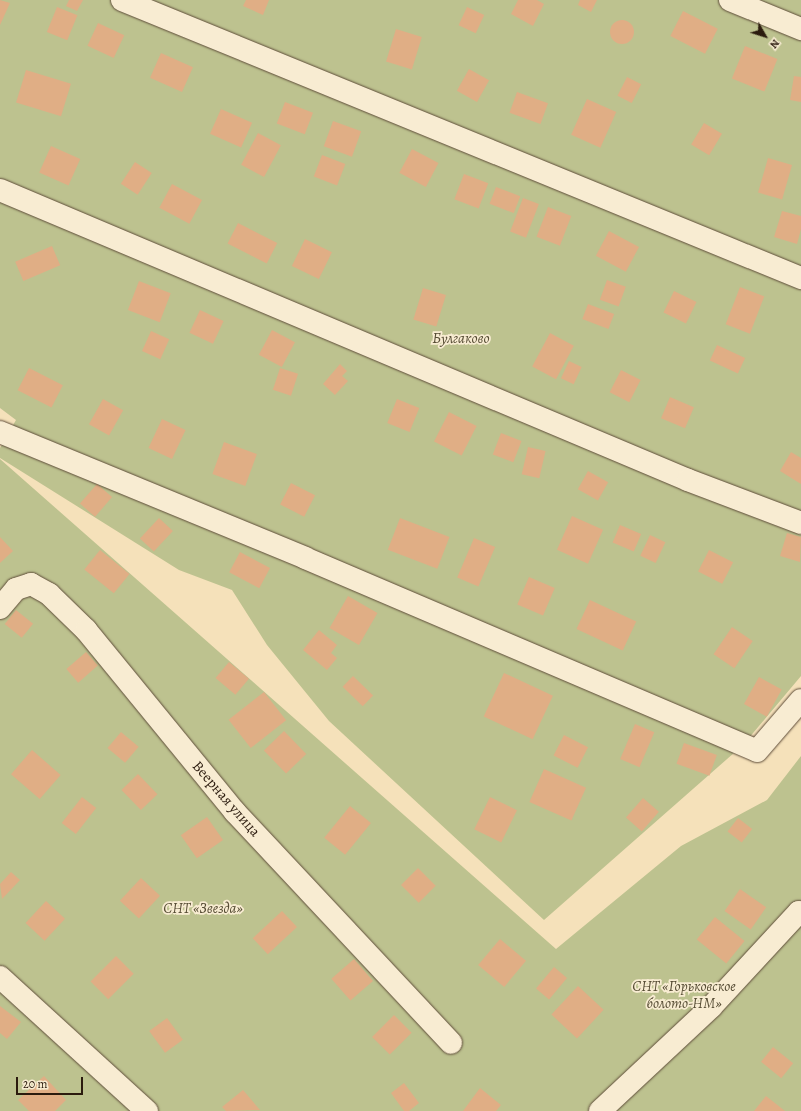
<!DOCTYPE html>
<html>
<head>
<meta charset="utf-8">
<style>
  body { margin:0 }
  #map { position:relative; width:801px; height:1111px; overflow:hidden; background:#f5e1ba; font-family:Alegreya,serif }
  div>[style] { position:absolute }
  .green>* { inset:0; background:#bdc28f }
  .building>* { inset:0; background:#e0ae85; transform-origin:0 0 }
  .round { border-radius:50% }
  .roads { filter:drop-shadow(0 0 1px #5e4c39) drop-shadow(0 0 1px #5e4c39) }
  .minor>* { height:22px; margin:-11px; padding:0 11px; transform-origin:11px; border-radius:11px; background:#f8ecd2 }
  span { translate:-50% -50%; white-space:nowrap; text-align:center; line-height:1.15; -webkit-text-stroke:3.5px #f8ecd2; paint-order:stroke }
  .park-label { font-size:15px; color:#574d35; font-style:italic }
  .street-label { font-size:15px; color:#2b1b0e }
  .north { position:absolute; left:745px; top:16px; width:40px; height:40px; -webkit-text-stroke:3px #f8ecd2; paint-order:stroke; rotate:129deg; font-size:11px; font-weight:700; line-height:16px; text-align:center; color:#2b1b0e }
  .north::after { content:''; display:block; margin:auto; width:14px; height:18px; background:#2b1b0e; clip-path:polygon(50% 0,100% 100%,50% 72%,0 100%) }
  .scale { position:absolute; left:16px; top:1077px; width:67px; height:18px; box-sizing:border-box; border:2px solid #2b1b0e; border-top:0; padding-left:5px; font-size:12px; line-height:14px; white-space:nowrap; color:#2b1b0e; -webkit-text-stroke:3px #f8ecd2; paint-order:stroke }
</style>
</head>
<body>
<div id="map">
  <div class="green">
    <div style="clip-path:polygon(0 0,801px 0,801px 676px,743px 745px,544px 920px,329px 721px,267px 645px,232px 590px,179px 570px,0 458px,0 448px,16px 420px,0 408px)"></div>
    <div style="clip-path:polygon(0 459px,556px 949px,681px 846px,767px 800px,801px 756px,801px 1111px,0 1111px)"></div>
  </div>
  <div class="building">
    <div style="clip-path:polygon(0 0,10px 3px,0 25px)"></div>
    <div style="clip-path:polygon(69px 0,83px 0,77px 11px,66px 6px)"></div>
    <div style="clip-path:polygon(246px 0,269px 0,263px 15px,243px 6px)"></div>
    <div style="clip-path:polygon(518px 0,537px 0,544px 4px,533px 26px,511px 14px)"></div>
    <div style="clip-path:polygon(580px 0,597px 0,591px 12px,578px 5px)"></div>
    <div style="left:57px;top:7px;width:22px;height:27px;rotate:22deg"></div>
    <div style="left:467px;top:7px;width:19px;height:20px;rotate:25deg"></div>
    <div style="left:683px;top:11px;width:39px;height:28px;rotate:27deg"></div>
    <div class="round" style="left:610px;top:20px;width:24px;height:24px"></div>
    <div style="left:98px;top:23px;width:29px;height:25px;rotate:25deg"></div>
    <div style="left:396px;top:29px;width:27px;height:34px;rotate:17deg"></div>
    <div style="left:745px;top:46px;width:35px;height:35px;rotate:22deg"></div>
    <div style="left:161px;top:53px;width:35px;height:27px;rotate:24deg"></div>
    <div style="left:469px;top:69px;width:23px;height:25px;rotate:29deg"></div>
    <div style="left:26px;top:70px;width:47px;height:34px;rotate:17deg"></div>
    <div style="clip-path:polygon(794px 76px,801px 77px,801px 102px,790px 100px)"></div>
    <div style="left:627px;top:77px;width:16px;height:21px;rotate:27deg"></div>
    <div style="left:517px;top:92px;width:33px;height:22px;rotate:20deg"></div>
    <div style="left:587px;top:99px;width:32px;height:39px;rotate:24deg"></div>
    <div style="left:285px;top:102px;width:30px;height:23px;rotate:21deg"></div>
    <div style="left:221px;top:109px;width:34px;height:27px;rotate:24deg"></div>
    <div style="left:333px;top:121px;width:30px;height:27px;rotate:20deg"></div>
    <div style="left:704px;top:123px;width:21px;height:25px;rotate:31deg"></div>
    <div style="left:258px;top:133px;width:26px;height:36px;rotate:28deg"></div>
    <div style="left:51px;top:146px;width:32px;height:29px;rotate:24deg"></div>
    <div style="left:412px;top:149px;width:30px;height:27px;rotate:28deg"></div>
    <div style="left:322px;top:155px;width:25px;height:23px;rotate:21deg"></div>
    <div style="left:768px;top:158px;width:25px;height:36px;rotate:16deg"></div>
    <div style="left:135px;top:162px;width:20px;height:26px;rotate:33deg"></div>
    <div style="left:464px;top:174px;width:26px;height:27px;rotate:21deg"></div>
    <div style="left:172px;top:184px;width:34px;height:27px;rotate:28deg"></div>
    <div style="left:496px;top:187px;width:26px;height:18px;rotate:21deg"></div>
    <div style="left:523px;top:198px;width:17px;height:36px;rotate:21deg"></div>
    <div style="left:548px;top:207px;width:25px;height:32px;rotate:21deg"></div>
    <div style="clip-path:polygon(782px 211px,801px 216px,801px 229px,797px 244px,774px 237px)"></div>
    <div style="left:238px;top:223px;width:44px;height:23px;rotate:27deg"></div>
    <div style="left:609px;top:231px;width:34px;height:28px;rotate:28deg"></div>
    <div style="left:305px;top:239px;width:30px;height:30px;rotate:26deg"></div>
    <div style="left:52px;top:246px;width:21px;height:40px;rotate:67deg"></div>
    <div style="left:607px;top:280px;width:20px;height:21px;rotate:20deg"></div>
    <div style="left:139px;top:281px;width:34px;height:31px;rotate:21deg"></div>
    <div style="left:740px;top:287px;width:26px;height:40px;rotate:21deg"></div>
    <div style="left:423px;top:288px;width:24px;height:33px;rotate:17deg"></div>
    <div style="left:674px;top:291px;width:25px;height:24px;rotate:26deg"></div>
    <div style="left:588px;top:304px;width:28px;height:16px;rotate:21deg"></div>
    <div style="left:200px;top:310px;width:26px;height:25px;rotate:25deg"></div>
    <div style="left:272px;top:330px;width:26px;height:28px;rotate:28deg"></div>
    <div style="left:151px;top:331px;width:20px;height:22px;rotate:24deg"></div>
    <div style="left:550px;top:333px;width:27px;height:38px;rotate:28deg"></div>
    <div style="left:717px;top:345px;width:31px;height:17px;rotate:25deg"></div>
    <div style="left:569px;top:361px;width:14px;height:19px;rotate:25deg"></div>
    <div style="clip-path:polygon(340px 364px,347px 371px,342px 376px,348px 381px,335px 395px,323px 384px)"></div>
    <div style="left:29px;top:368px;width:38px;height:25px;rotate:27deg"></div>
    <div style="left:280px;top:368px;width:19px;height:23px;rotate:18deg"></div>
    <div style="left:621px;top:370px;width:22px;height:25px;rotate:27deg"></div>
    <div style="left:670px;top:397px;width:26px;height:23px;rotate:23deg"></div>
    <div style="left:103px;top:399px;width:23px;height:29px;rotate:29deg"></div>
    <div style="left:397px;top:399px;width:24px;height:26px;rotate:22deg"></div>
    <div style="left:449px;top:412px;width:31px;height:33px;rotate:27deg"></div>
    <div style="left:162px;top:419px;width:26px;height:32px;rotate:25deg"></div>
    <div style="left:501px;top:433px;width:22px;height:23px;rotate:21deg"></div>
    <div style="left:224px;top:442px;width:35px;height:34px;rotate:20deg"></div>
    <div style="left:528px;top:447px;width:18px;height:28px;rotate:13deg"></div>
    <div style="clip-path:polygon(791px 452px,801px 458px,801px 484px,780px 471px)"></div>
    <div style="left:588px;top:471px;width:23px;height:21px;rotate:29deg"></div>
    <div style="left:291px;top:483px;width:27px;height:24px;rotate:27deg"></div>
    <div style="left:97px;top:484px;width:20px;height:26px;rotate:41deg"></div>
    <div style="left:572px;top:516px;width:34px;height:37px;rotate:24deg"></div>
    <div style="left:159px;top:518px;width:19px;height:28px;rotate:43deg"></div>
    <div style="left:400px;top:518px;width:53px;height:34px;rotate:21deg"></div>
    <div style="left:620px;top:525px;width:23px;height:19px;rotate:23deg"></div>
    <div style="clip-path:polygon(787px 533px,801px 537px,800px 562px,780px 556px)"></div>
    <div style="left:650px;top:535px;width:17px;height:23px;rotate:25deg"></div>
    <div style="clip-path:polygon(0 537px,13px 551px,0 563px)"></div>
    <div style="left:474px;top:538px;width:23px;height:43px;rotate:23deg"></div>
    <div style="left:100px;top:550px;width:38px;height:25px;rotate:39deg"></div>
    <div style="left:709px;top:550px;width:27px;height:24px;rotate:27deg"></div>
    <div style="left:240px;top:552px;width:34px;height:23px;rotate:28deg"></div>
    <div style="left:529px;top:577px;width:28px;height:30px;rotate:23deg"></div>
    <div style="left:348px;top:596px;width:34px;height:37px;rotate:30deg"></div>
    <div style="left:590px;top:600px;width:51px;height:32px;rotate:25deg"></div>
    <div style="left:16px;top:610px;width:22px;height:18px;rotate:39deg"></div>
    <div style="left:732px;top:627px;width:25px;height:33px;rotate:34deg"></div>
    <div style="clip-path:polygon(319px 630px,337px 645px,331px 653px,337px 658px,327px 670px,303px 650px)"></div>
    <div style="left:86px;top:652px;width:18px;height:26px;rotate:49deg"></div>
    <div style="left:229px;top:662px;width:26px;height:21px;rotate:40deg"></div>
    <div style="left:504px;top:673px;width:54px;height:48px;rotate:25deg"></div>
    <div style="left:353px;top:676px;width:28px;height:15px;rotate:44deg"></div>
    <div style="left:759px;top:677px;width:26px;height:31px;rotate:29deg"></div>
    <div style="left:264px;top:692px;width:36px;height:45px;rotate:52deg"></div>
    <div style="left:635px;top:724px;width:21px;height:38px;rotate:23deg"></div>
    <div style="left:284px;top:731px;width:32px;height:28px;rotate:46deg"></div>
    <div style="left:121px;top:732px;width:23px;height:21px;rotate:40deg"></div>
    <div style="left:564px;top:735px;width:27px;height:23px;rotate:27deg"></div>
    <div style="left:684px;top:743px;width:35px;height:22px;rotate:20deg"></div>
    <div style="left:32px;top:750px;width:38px;height:32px;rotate:41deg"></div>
    <div style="left:544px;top:769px;width:46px;height:36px;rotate:24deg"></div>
    <div style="left:138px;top:774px;width:28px;height:23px;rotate:46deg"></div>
    <div style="left:82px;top:797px;width:18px;height:33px;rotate:38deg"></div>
    <div style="left:490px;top:797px;width:30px;height:36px;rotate:26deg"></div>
    <div style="left:643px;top:798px;width:21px;height:26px;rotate:41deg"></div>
    <div style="left:350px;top:806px;width:27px;height:41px;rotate:39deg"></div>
    <div style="left:207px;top:817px;width:28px;height:32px;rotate:55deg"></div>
    <div style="left:738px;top:818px;width:18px;height:17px;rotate:38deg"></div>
    <div style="left:418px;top:868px;width:25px;height:24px;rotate:45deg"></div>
    <div style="clip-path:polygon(11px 872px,20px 880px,2px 899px,0 884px)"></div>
    <div style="left:141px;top:878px;width:26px;height:31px;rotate:43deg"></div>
    <div style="left:740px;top:889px;width:32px;height:27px;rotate:35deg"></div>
    <div style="left:46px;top:901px;width:26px;height:30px;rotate:43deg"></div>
    <div style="left:282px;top:911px;width:22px;height:40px;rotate:47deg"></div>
    <div style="left:715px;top:917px;width:38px;height:29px;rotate:39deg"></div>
    <div style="left:500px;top:939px;width:34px;height:34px;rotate:40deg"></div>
    <div style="left:116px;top:956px;width:25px;height:36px;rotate:45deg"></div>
    <div style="left:354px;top:959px;width:29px;height:30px;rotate:49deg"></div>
    <div style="left:554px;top:967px;width:17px;height:28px;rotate:40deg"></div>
    <div style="left:578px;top:986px;width:35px;height:39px;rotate:43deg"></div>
    <div style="clip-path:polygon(0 1006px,21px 1022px,7px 1039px,0 1033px)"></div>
    <div style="left:394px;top:1015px;width:25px;height:31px;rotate:45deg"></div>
    <div style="left:167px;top:1018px;width:27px;height:22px;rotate:54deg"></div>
    <div style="left:773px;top:1047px;width:26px;height:19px;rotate:39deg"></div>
    <div style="clip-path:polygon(44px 1076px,66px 1100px,55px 1111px,29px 1111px,18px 1100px)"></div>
    <div style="clip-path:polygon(404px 1083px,419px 1103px,409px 1111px,404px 1111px,391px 1093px)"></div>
    <div style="clip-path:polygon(480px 1088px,501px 1105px,496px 1111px,463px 1111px)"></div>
    <div style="clip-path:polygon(243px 1090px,260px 1110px,226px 1111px,222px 1107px)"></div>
    <div style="clip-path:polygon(766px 1096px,785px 1111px,754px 1111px)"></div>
  </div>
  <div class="roads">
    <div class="minor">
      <div style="left:122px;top:0;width:734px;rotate:22.27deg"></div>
      <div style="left:730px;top:0;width:77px;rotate:22.2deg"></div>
      <div style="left:0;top:190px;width:747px;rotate:22.86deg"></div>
      <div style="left:688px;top:480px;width:121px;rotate:20.8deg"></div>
      <div style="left:0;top:432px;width:330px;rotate:22.4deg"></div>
      <div style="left:305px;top:558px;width:491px;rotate:23.1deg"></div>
      <div style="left:757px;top:751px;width:67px;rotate:-49.2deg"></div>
      <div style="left:0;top:608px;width:25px;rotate:-50deg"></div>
      <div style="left:16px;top:589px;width:16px;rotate:-18deg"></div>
      <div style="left:31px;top:584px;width:21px;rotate:29deg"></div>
      <div style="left:49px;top:594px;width:52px;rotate:44.2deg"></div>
      <div style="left:86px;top:630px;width:235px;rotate:50.7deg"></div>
      <div style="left:235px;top:812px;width:316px;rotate:46.9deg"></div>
      <div style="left:0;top:977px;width:199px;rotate:42.4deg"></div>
      <div style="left:600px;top:1111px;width:152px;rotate:-43.1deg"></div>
      <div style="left:711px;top:1007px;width:129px;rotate:-47.2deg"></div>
      <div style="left:799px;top:912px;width:2px;rotate:27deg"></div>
    </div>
  </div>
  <div class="park-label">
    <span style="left:461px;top:339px">Булгаково</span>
    <span style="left:203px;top:909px">СНТ «Звезда»</span>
    <span style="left:684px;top:995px">СНТ «Горьковское<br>болото-НМ»</span>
  </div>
  <div class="street-label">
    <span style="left:226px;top:799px;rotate:49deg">Веерная улица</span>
  </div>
  <div class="north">N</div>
  <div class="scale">20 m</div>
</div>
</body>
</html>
